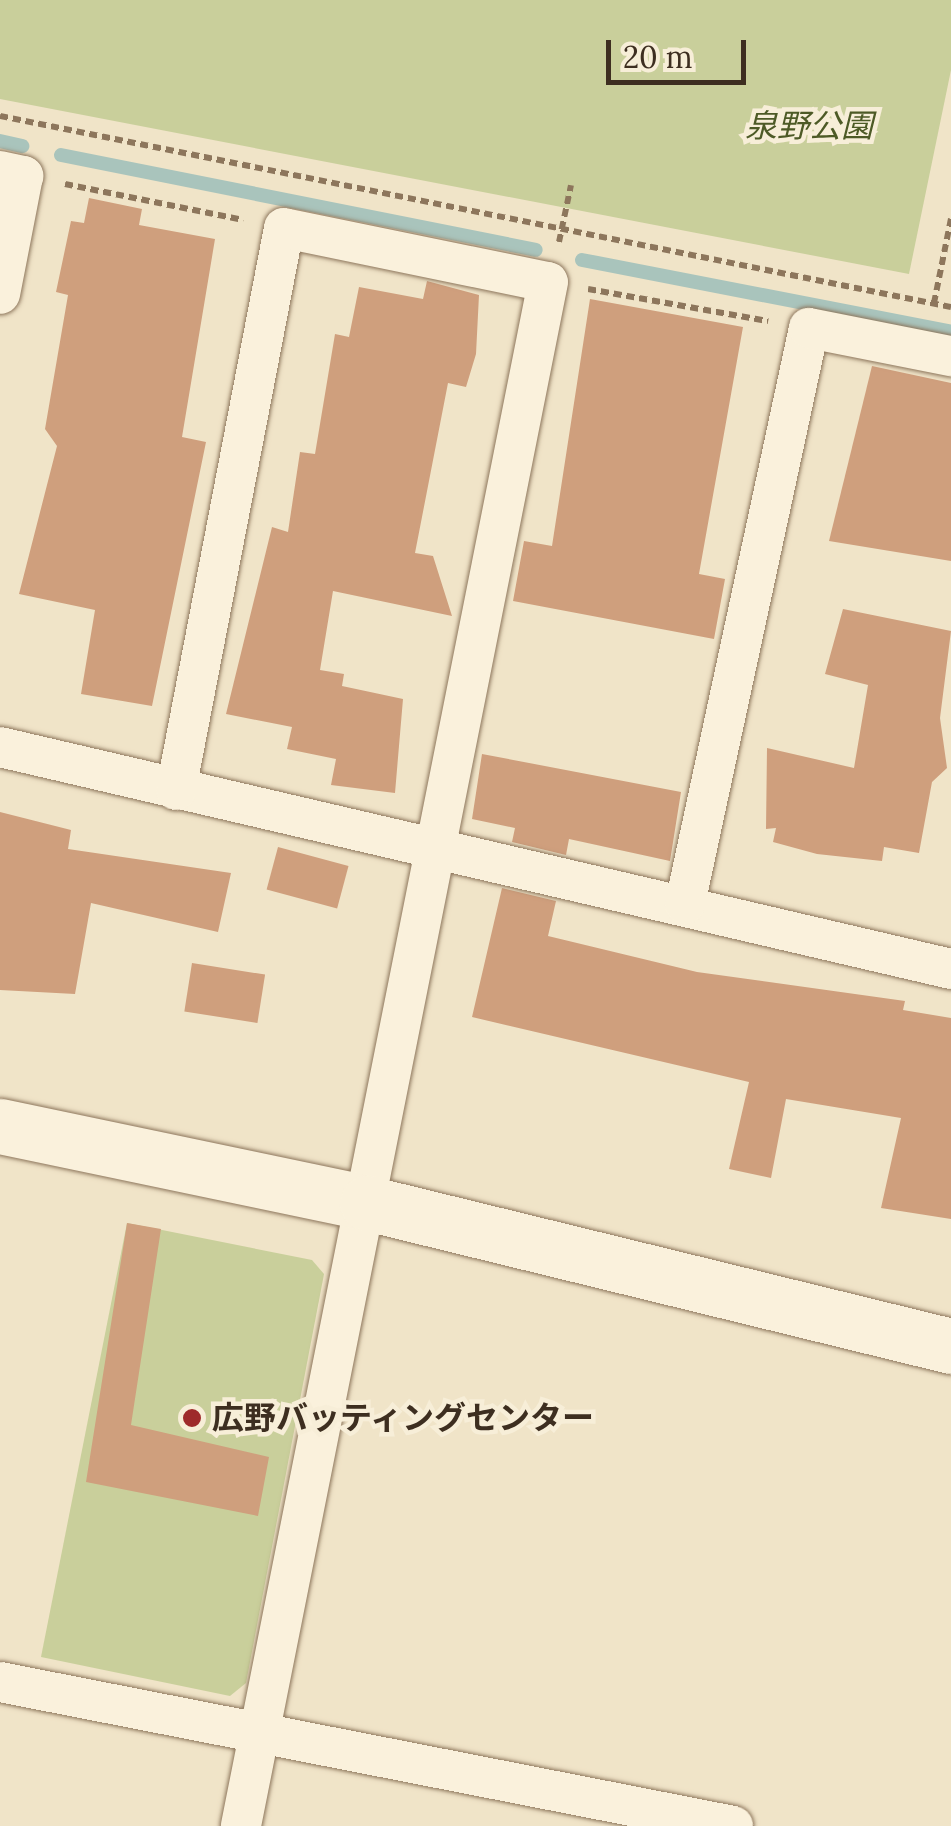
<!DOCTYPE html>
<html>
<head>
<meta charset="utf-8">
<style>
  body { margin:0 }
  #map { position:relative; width:951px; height:1826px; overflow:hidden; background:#f0e4c8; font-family:Lora,"Noto Sans JP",serif }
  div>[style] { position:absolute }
  .green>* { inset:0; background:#c9cf9b }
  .stream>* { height:14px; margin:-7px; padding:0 7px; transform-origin:7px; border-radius:7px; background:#a9c4bc }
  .building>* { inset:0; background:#cf9f7d; transform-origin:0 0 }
  .path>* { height:6px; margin-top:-3px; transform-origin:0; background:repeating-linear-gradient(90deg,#8d765c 0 8px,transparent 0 13px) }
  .roads { filter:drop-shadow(0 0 2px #8d765c) drop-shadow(0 0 2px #8d765c) }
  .street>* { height:40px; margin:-20px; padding:0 20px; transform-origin:20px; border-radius:20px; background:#faf1dc }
  .secondary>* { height:55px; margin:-27.5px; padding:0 27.5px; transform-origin:27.5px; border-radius:27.5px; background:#faf1dc }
  .dots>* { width:28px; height:28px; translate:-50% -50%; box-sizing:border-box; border:5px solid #f7eed8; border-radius:50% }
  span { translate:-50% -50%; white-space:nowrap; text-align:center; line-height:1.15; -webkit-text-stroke:9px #f7eed8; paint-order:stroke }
  .park-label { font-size:32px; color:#4d5a26; font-style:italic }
  .poi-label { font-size:32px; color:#3d2e20; font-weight:700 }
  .left { translate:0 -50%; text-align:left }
  .scale { position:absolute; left:606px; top:40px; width:140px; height:45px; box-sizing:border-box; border:5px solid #3d2e20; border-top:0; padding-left:12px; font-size:30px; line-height:35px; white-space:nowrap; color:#3d2e20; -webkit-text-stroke:8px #f7eed8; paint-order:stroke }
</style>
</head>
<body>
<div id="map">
  <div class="green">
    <div style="clip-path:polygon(0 0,951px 0,951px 70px,909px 274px,0 99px)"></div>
    <div style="clip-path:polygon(127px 1223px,312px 1260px,324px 1274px,246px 1683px,230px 1696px,41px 1657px)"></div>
  </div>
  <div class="stream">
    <div style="left:0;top:141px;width:23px;rotate:13deg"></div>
    <div style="left:61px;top:155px;width:484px;rotate:11.3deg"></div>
    <div style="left:582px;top:260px;width:376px;rotate:11deg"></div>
  </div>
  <div class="building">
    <div style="clip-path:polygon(89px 198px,142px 209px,139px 225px,215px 239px,182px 437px,206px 442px,152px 706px,81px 694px,95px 610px,19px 594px,57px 446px,45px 429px,68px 295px,56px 292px,71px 221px,84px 223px)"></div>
    <div style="clip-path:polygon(427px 281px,479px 295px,476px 354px,466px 387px,448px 383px,415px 553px,433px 556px,452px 616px,333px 591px,320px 670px,344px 674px,342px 686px,403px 699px,395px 793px,331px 785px,336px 759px,287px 749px,292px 727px,226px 714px,272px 527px,288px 532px,300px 452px,315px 454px,335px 334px,349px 337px,359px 287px,423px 299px)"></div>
    <div style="clip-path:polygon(590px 299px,743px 327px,699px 574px,725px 579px,714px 639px,513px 601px,524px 541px,552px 546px)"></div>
    <div style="clip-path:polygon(872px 366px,951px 383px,951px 561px,829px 541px)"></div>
    <div style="clip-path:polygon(843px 609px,951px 631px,940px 718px,947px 768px,932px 782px,919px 853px,884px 847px,882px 861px,817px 854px,773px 842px,776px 828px,766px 829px,767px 748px,854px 768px,868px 685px,825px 674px)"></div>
    <div style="clip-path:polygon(482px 754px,681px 792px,670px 861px,569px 839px,566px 855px,512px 842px,515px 828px,472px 819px)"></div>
    <div style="clip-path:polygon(0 812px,71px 830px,68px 849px,231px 873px,218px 932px,91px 903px,75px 994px,0 990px)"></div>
    <div style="left:278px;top:847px;width:73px;height:44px;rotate:15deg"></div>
    <div style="clip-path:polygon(502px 888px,556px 901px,548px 936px,697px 972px,905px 1001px,903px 1010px,951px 1018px,951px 1219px,881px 1208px,901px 1118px,786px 1099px,771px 1178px,729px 1169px,749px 1082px,472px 1017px)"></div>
    <div style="left:192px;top:963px;width:74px;height:49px;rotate:9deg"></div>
    <div style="clip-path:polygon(127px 1223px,161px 1229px,131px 1425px,269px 1457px,258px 1516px,86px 1482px)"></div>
  </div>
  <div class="path">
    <div style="left:0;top:116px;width:970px;rotate:11.36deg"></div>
    <div style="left:65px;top:184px;width:182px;rotate:11.4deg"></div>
    <div style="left:559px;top:242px;width:58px;rotate:-78.1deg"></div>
    <div style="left:588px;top:289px;width:183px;rotate:10.1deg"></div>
    <div style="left:934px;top:303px;width:86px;rotate:-78.6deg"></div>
  </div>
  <div class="roads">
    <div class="street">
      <div style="left:0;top:171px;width:24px;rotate:12deg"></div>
      <div style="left:23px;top:176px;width:120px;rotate:101deg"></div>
      <div style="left:0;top:747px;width:977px;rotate:13.14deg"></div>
      <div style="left:176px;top:790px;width:572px;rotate:-79.12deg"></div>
      <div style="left:284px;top:228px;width:269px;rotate:11.6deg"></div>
      <div style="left:548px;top:282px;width:1574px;rotate:101.25deg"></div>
      <div style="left:685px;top:904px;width:589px;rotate:-77.85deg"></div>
      <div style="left:809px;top:328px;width:145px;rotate:11.2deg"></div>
      <div style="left:0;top:1682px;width:747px;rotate:11.11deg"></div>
    </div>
    <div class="secondary">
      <div style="left:0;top:1126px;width:375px;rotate:11.8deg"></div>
      <div style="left:367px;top:1203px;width:601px;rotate:13.76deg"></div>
    </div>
  </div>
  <div class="dots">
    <div style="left:192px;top:1418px;background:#9e2a2b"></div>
  </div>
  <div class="park-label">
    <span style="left:809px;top:126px">泉野公園</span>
  </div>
  <div class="poi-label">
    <span class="left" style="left:212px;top:1418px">広野バッティングセンター</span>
  </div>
  <div class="scale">20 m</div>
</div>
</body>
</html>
